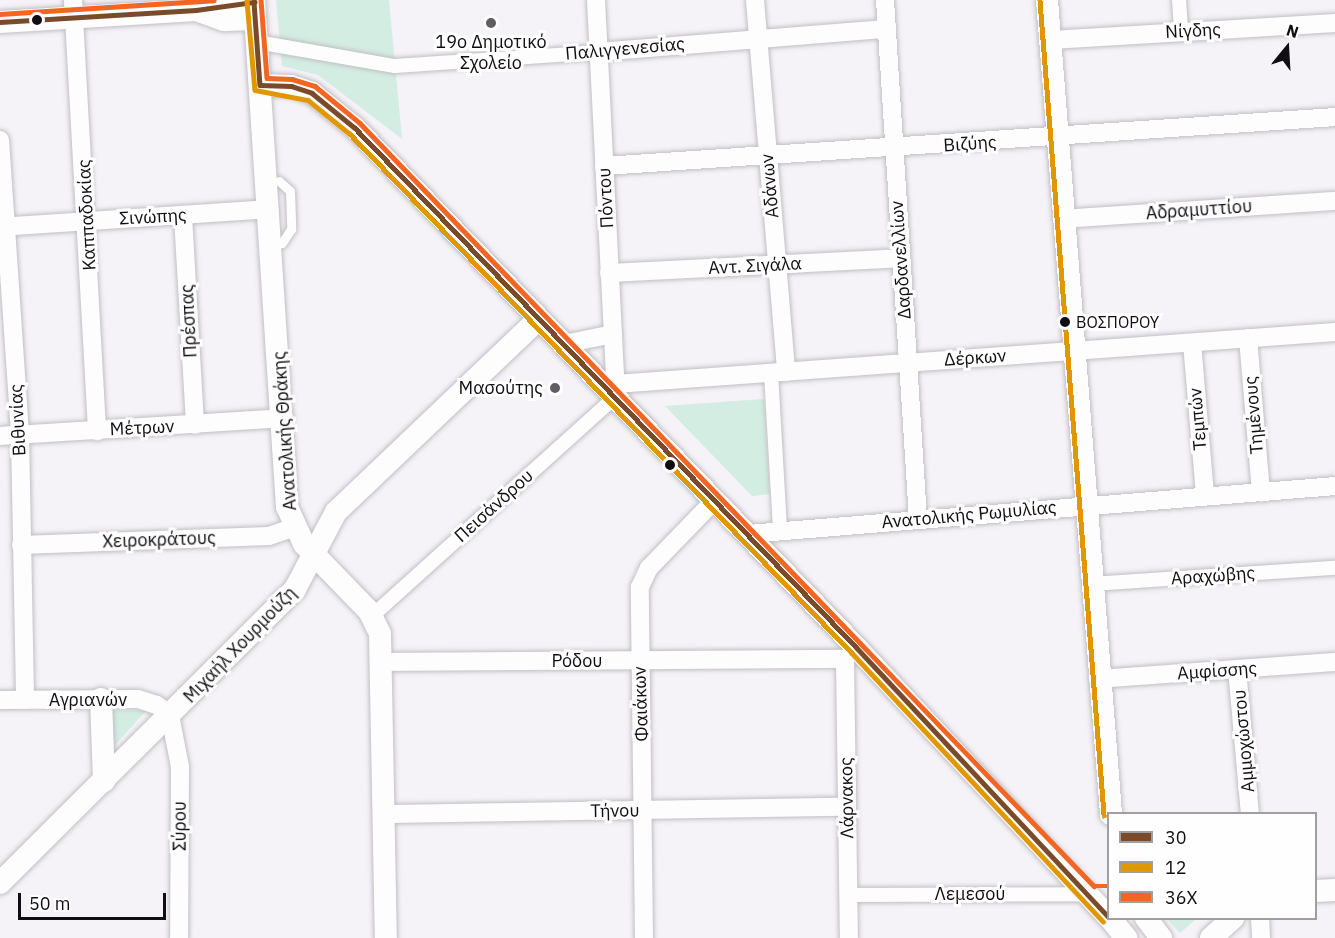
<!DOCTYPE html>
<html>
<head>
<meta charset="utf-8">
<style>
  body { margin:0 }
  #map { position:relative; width:1335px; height:938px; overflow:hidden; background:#f5f2f8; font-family:"IBM Plex Sans",sans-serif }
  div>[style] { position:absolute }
  .green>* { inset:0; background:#d3ede2 }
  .roads { filter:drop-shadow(0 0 2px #c1bfc4) drop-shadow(0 0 2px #c1bfc4) }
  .service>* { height:9px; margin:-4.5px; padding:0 4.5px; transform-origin:4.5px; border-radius:4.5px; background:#fefdfe }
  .pedestrian>* { height:14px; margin:-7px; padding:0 7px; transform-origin:7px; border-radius:7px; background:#fefdfe }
  .minor>* { height:18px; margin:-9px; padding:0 9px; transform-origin:9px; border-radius:9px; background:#fefdfe }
  .tertiary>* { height:22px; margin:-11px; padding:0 11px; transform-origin:11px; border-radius:11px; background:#fefdfe }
  .bus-1>* { height:4.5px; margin:-2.25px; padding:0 2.25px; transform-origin:2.25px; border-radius:2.25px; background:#7a4b2a }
  .bus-2>* { height:4.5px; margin:-2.25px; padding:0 2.25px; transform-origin:2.25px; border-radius:2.25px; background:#e09702 }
  .bus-3>* { height:4.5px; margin:-2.25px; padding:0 2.25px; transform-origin:2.25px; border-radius:2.25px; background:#f26522 }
  .dots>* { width:16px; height:16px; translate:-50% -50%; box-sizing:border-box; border:3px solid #fefefe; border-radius:50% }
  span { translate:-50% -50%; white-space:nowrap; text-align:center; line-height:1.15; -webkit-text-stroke:6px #fefefe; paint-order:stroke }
  .bus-label { font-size:16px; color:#100e12 }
  .left { translate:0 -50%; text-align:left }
  .street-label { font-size:18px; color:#100e12 }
  .poi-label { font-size:18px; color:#100e12 }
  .right { translate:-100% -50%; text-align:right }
  .legend { position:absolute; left:1107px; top:812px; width:210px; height:108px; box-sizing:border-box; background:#fefefe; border:2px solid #9f9ea0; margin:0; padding:8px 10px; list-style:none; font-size:18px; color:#100e12 }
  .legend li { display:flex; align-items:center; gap:12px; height:30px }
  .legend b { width:30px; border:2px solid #9f9ea0 }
  .north { position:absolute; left:1257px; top:18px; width:60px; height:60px; -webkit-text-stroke:4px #fefefe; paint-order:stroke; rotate:18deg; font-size:16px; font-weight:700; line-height:24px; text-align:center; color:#100e12 }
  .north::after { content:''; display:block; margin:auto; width:21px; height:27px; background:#100e12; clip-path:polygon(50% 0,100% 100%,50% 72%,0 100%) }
  .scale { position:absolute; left:18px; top:893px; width:148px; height:27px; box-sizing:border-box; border:3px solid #100e12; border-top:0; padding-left:8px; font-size:18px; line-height:21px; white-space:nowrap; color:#100e12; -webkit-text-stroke:4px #fefefe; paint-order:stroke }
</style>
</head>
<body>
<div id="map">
  <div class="green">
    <div style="clip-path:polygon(276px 0,389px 0,402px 139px,318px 75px,282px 66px)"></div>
    <div style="clip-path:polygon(764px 399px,770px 494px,752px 496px,665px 406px)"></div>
    <div style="clip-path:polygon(107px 711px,144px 710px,146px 711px,115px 745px,111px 744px)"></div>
    <div style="clip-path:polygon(1167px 919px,1196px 919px,1180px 933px)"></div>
  </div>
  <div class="roads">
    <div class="service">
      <div style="left:279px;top:181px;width:15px;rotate:42deg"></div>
      <div style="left:290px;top:191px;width:38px;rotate:88deg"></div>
      <div style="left:291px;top:229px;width:17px;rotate:123deg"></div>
    </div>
    <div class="pedestrian">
      <div style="left:1179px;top:0;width:32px;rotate:86deg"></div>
      <div style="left:257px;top:42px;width:140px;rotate:9.9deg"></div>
      <div style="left:395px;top:66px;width:203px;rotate:-3.9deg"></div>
      <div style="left:771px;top:373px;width:157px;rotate:86.7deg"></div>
      <div style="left:1091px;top:584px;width:245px;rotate:-3.8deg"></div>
      <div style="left:372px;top:616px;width:329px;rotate:-42deg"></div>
      <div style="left:848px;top:895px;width:241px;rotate:-0.2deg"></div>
    </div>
    <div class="minor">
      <div style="left:73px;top:0;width:432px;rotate:86.8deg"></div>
      <div style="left:596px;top:0;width:397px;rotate:87.1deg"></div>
      <div style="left:755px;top:0;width:373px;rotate:85.2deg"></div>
      <div style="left:885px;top:0;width:520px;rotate:86.36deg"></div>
      <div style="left:1051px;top:40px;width:285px;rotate:-3.4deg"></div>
      <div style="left:598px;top:52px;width:289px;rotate:-4.6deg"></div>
      <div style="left:0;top:140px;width:296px;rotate:86.1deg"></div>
      <div style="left:20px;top:435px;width:265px;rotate:88.9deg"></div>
      <div style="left:604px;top:166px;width:733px;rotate:-3.83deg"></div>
      <div style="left:183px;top:216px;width:209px;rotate:86.7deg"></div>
      <div style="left:1062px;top:219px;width:274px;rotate:-3.8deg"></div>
      <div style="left:0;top:227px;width:270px;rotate:-3.8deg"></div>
      <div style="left:609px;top:273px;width:292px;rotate:-2.9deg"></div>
      <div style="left:1248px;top:338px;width:155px;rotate:85.2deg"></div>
      <div style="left:1192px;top:343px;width:154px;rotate:85.1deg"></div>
      <div style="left:564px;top:344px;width:50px;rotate:-11.5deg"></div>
      <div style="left:615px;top:384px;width:722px;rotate:-4.13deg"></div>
      <div style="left:0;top:436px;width:285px;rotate:-3.6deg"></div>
      <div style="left:748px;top:534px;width:589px;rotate:-4.67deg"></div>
      <div style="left:21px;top:545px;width:248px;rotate:-2.1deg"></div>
      <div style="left:269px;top:536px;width:28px;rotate:-19deg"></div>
      <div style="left:845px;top:659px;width:279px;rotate:89.2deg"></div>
      <div style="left:381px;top:662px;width:464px;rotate:-0.4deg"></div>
      <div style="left:1237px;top:669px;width:146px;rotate:84.9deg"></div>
      <div style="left:1098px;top:679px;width:238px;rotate:-4.1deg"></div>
      <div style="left:0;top:700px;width:138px;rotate:-0.4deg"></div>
      <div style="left:138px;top:699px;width:20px;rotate:18deg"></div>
      <div style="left:157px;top:705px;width:16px;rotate:38deg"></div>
      <div style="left:170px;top:715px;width:53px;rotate:79.1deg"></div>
      <div style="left:180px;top:767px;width:171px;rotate:90.3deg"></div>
      <div style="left:383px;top:814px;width:464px;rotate:-0.9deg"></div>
      <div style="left:1260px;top:918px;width:20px;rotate:87deg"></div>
      <div style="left:644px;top:938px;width:351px;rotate:-90.7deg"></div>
      <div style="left:640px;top:587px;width:21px;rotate:-65deg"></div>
      <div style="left:649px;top:568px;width:95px;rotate:-45.9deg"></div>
    </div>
    <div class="tertiary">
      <div style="left:254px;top:0;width:508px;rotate:86.28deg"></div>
      <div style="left:287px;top:507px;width:41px;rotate:65.3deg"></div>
      <div style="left:304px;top:544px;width:93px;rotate:45.9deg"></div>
      <div style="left:369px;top:611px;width:25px;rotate:64deg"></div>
      <div style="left:380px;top:634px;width:304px;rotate:88.9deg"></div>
      <div style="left:1047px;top:0;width:817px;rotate:85.5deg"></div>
      <div style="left:196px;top:10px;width:30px;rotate:20deg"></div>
      <div style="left:224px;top:20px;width:31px;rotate:-2deg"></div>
      <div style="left:0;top:22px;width:196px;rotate:-3.5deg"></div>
      <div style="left:196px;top:10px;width:59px;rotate:-7.9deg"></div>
      <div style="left:260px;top:85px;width:31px;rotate:2deg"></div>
      <div style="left:291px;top:86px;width:22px;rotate:18deg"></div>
      <div style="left:312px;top:93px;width:55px;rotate:39.1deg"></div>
      <div style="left:355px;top:128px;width:721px;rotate:46.01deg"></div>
      <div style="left:856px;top:647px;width:369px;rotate:46.9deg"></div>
      <div style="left:101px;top:699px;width:82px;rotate:87.9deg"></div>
      <div style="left:0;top:883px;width:416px;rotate:-44.9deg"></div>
      <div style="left:295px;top:589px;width:87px;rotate:-62deg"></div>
      <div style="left:336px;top:512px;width:280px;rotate:-43.6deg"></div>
      <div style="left:1316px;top:891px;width:19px;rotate:-3deg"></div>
      <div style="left:1110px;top:918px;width:26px;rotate:51deg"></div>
      <div style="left:1146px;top:918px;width:25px;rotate:53deg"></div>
      <div style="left:1211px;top:938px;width:30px;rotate:-42deg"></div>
    </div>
  </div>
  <div class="bus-1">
    <div style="left:0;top:22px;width:196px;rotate:-3.5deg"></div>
    <div style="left:196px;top:10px;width:59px;rotate:-7.9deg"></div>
    <div style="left:254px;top:2px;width:83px;rotate:85.9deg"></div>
    <div style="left:260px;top:85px;width:31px;rotate:2deg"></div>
    <div style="left:291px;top:86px;width:22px;rotate:18deg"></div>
    <div style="left:312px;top:93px;width:55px;rotate:39.1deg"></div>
    <div style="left:355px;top:128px;width:721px;rotate:46.01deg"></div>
    <div style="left:856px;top:647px;width:369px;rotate:46.9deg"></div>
  </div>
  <div class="bus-2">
    <div style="left:247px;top:1px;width:89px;rotate:84.9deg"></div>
    <div style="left:255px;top:90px;width:54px;rotate:10.7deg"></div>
    <div style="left:308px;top:100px;width:54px;rotate:39deg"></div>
    <div style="left:350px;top:134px;width:721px;rotate:45.96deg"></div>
    <div style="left:851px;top:652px;width:369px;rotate:46.9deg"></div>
    <div style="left:1040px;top:1px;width:817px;rotate:85.5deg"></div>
  </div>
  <div class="bus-3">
    <div style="left:261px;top:0;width:78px;rotate:85.6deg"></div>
    <div style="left:267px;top:78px;width:25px;rotate:2deg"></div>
    <div style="left:292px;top:79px;width:24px;rotate:17deg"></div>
    <div style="left:315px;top:86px;width:58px;rotate:39.4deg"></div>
    <div style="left:360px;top:123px;width:1059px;rotate:46.11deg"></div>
    <div style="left:1094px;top:886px;width:14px"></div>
    <div style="left:0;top:14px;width:214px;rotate:-3.7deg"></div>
  </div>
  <div class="dots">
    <div style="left:37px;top:20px;background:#100e12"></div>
    <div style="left:491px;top:23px;background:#605e62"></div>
    <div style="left:1065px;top:322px;background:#100e12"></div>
    <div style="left:555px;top:388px;background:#605e62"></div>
    <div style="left:670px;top:465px;background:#100e12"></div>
  </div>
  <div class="bus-label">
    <span class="left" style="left:1076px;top:322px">ΒΟΣΠΟΡΟΥ</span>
  </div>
  <div class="street-label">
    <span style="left:1193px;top:31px;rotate:-3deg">Νίγδης</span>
    <span style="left:625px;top:49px;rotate:-5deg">Παλιγγενεσίας</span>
    <span style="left:970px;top:144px;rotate:-4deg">Βιζύης</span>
    <span style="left:770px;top:186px;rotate:-95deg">Αδάνων</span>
    <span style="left:606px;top:198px;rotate:-93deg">Πόντου</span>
    <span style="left:1199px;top:210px;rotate:-4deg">Αδραμυττίου</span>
    <span style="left:87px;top:215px;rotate:-93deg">Καππαδοκίας</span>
    <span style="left:153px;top:217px;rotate:-3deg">Σινώπης</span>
    <span style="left:901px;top:260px;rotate:-94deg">Δαρδανελλίων</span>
    <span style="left:755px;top:266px;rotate:-3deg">Αντ. Σιγάλα</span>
    <span style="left:189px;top:321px;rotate:-93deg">Πρέσπας</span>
    <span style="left:975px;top:358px;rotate:-4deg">Δέρκων</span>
    <span style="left:1254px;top:415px;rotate:-95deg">Τημένους</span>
    <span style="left:1198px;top:419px;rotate:-95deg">Τεμπών</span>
    <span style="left:18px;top:420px;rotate:-93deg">Βιθυνίας</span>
    <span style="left:142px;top:428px;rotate:-3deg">Μέτρων</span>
    <span style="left:285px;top:431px;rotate:-94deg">Ανατολικής Θράκης</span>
    <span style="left:494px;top:506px;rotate:-42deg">Πεισάνδρου</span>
    <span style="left:969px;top:515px;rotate:-5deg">Ανατολικής Ρωμυλίας</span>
    <span style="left:159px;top:540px;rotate:-2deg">Χειροκράτους</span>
    <span style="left:1213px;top:576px;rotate:-4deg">Αραχώβης</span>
    <span style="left:240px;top:645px;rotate:-46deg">Μιχαήλ Χουρμούζη</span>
    <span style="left:577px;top:661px">Ρόδου</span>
    <span style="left:1217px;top:671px;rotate:-4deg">Αμφίσσης</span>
    <span style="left:88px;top:700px">Αγριανών</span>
    <span style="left:641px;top:704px;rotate:-92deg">Φαιάκων</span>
    <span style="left:1244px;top:741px;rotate:-95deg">Αμμοχώστου</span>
    <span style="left:847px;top:798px;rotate:-91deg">Λάρνακος</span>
    <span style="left:615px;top:811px;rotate:-1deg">Τήνου</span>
    <span style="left:180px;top:826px;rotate:-90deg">Σύρου</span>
    <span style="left:970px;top:894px">Λεμεσού</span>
  </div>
  <div class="poi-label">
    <span style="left:491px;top:53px">19ο Δημοτικό<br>Σχολείο</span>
    <span class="right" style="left:543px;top:388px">Μασούτης</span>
  </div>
  <ul class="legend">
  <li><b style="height:8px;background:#7a4b2a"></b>30</li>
  <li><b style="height:8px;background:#e09702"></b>12</li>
  <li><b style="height:8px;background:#f26522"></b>36Χ</li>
  </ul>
  <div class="north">N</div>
  <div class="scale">50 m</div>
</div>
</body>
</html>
